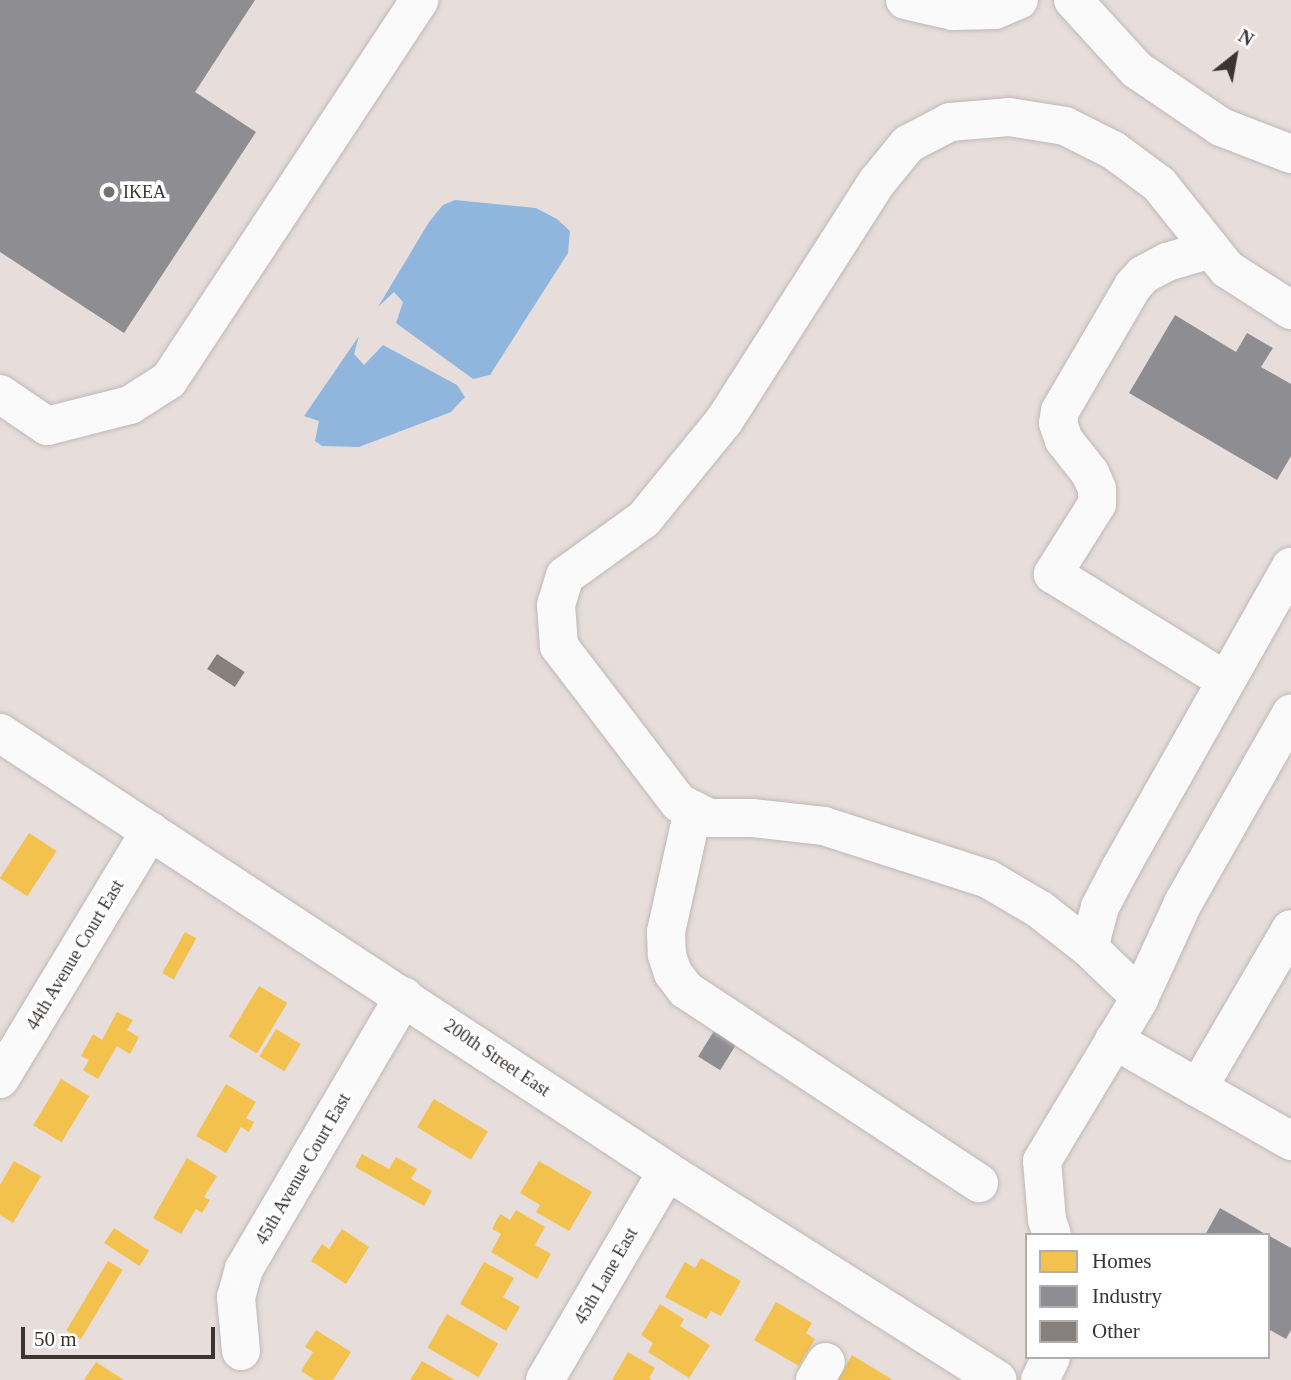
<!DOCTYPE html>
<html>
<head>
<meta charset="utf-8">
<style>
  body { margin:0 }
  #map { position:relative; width:1291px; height:1380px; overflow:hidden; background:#e7dedc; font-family:"Times New Roman",serif }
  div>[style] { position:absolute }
  .water>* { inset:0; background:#90b6de }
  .homes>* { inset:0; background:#f2c14e; transform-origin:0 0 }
  .industry>* { inset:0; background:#8d8d92; transform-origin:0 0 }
  .building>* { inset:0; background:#867f7e; transform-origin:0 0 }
  .roads { filter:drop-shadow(0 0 2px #bfb8b6) drop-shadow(0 0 2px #bfb8b6) }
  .minor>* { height:38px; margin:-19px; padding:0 19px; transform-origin:19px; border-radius:19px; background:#fbfafa }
  .dots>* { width:19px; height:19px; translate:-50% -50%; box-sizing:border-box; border:4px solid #fff; border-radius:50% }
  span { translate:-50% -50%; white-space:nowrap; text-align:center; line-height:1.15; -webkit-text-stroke:7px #fff; paint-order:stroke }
  .poi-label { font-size:18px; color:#3a3432 }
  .left { translate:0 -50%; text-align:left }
  .street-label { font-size:18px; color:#3a3432 }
  .legend { position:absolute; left:1025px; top:1233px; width:245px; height:126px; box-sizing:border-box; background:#fff; border:2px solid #b0aead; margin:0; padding:9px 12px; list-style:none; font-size:21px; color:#3a3432 }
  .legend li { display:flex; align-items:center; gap:14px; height:35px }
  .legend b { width:35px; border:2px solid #b0aead }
  .north { position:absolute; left:1200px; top:21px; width:70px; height:70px; -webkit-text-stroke:5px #fff; paint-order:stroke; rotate:31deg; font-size:19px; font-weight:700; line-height:28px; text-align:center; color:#3a3432 }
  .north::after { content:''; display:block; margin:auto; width:24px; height:32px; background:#3a3432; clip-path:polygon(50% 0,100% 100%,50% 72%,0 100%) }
  .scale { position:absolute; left:21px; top:1327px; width:194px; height:32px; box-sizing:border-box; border:4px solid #3a3432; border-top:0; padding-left:9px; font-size:21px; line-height:24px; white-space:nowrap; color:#3a3432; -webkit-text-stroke:5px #fff; paint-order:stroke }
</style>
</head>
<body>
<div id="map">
  <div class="water">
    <div style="clip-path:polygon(455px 200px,536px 208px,557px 219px,570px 231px,568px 253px,490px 375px,473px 379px,396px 323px,403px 302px,394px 292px,378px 307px,429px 222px,443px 205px)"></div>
    <div style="clip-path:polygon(359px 336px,354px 354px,364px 365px,383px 345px,457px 385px,465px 397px,451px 412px,359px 447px,322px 446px,315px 441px,319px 421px,304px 416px)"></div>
  </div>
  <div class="homes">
    <div style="left:29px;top:833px;width:33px;height:54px;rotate:33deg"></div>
    <div style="left:185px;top:932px;width:13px;height:47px;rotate:29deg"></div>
    <div style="left:259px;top:986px;width:33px;height:59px;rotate:31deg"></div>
    <div style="clip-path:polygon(117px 1012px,133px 1020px,127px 1030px,139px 1037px,130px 1054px,117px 1046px,98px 1079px,83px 1070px,89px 1060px,81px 1056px,93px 1034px,102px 1040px)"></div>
    <div style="left:276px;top:1029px;width:29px;height:32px;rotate:31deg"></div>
    <div style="left:61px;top:1079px;width:33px;height:54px;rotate:31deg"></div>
    <div style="clip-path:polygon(226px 1084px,256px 1102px,246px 1118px,254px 1122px,249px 1132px,241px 1127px,226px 1153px,196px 1136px)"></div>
    <div style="left:434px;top:1099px;width:63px;height:33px;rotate:31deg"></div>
    <div style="clip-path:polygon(362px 1154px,389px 1169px,396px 1157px,417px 1169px,411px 1179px,432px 1191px,424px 1206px,355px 1167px)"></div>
    <div style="clip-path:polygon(187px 1158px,217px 1176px,204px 1197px,210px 1200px,202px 1213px,196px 1209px,181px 1234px,153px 1218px)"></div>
    <div style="clip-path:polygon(14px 1161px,41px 1176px,13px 1223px,0 1215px,0 1185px)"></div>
    <div style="clip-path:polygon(539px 1161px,592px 1192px,569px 1231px,536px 1212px,540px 1205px,520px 1193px)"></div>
    <div style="clip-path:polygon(516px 1210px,545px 1227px,535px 1245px,551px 1254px,537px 1279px,491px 1252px,501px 1234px,492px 1229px,500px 1214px,510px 1220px)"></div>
    <div style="left:114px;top:1228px;width:42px;height:18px;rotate:33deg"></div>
    <div style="clip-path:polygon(342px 1229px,369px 1247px,346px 1284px,311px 1261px,322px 1244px,329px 1249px)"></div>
    <div style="clip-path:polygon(701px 1258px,741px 1281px,721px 1316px,711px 1311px,706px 1319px,665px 1297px,685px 1262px,695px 1268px)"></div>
    <div style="left:108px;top:1261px;width:17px;height:81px;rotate:31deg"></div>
    <div style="clip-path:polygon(484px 1262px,514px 1278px,503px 1297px,520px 1307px,506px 1331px,460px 1304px)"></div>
    <div style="clip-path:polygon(776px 1302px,812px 1323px,806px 1333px,815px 1339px,799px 1366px,754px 1340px)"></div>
    <div style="clip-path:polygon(660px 1304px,684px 1319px,680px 1326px,710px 1345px,689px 1378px,648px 1352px,653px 1343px,641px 1335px)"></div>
    <div style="left:447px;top:1314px;width:59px;height:39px;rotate:30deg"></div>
    <div style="clip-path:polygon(316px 1330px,351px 1352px,333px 1380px,315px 1380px,301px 1371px,313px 1352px,305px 1347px)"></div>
    <div style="clip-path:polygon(628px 1352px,655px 1368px,649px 1378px,652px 1380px,612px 1380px)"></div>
    <div style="clip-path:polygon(852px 1355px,893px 1380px,837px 1380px)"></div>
    <div style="clip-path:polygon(422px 1361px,455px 1380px,410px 1380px)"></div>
    <div style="clip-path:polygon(96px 1362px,124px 1380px,84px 1380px)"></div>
  </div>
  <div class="industry">
    <div style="clip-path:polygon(0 0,255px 0,195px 92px,256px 132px,124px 333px,0 252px)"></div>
    <div style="clip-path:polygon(1175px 315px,1236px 352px,1247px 333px,1273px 348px,1261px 367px,1291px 384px,1291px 456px,1277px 480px,1129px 393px)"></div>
    <div style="left:714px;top:1031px;width:26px;height:30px;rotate:32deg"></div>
    <div style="clip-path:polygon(1220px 1208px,1267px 1235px,1205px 1235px)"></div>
    <div style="clip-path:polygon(1268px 1235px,1291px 1248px,1291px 1330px,1286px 1339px,1268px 1329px)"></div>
  </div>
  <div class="building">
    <div style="left:217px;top:654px;width:33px;height:18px;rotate:33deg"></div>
  </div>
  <div class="roads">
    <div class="minor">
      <div style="left:905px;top:0;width:49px;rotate:12.9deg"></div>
      <div style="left:953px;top:11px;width:42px;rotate:-1.4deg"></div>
      <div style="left:995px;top:10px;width:26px;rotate:-23deg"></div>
      <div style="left:1073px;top:0;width:95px;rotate:47.6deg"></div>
      <div style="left:1137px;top:70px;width:102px;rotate:34.2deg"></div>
      <div style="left:1221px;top:127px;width:75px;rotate:21.1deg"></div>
      <div style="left:1211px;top:249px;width:46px;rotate:163.5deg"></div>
      <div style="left:1167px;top:262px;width:27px;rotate:152deg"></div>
      <div style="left:1143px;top:275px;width:15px;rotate:132deg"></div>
      <div style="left:1133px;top:286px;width:145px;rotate:120.3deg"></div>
      <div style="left:1060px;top:411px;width:12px;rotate:99deg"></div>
      <div style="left:1058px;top:423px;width:18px;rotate:71deg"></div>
      <div style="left:1064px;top:440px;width:42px;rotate:51.8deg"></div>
      <div style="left:1090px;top:473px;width:17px;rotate:66deg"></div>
      <div style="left:1097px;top:489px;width:15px;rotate:90deg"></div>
      <div style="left:1097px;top:504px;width:83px;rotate:122.2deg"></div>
      <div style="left:1053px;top:574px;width:203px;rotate:31.7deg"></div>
      <div style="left:0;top:394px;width:57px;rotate:34.2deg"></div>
      <div style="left:47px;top:426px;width:86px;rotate:-14.2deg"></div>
      <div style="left:130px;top:405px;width:46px;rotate:-32.7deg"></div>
      <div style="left:169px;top:380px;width:455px;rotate:-56.6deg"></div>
      <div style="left:0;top:733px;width:798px;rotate:33.29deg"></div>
      <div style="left:667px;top:1171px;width:391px;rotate:32.3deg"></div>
      <div style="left:693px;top:810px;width:125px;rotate:102.5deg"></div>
      <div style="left:666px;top:932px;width:23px;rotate:88deg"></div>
      <div style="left:667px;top:955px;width:19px;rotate:72deg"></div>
      <div style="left:673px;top:973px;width:21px;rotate:53deg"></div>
      <div style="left:686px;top:990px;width:351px;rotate:33.4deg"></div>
      <div style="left:1089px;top:948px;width:42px;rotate:-75deg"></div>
      <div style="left:1100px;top:907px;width:45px;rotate:-62.3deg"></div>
      <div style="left:1121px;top:867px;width:345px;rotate:-60.5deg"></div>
      <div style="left:1140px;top:997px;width:71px;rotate:-136.1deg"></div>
      <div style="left:1089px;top:948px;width:63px;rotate:-142deg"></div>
      <div style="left:1039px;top:909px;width:59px;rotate:-149.5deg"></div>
      <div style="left:988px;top:879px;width:172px;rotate:-162.1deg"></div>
      <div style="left:824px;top:826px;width:73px;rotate:-173.7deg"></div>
      <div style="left:751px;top:818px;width:42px;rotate:180deg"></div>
      <div style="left:709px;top:818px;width:34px;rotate:-153deg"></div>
      <div style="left:679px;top:803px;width:198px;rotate:-127.4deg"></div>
      <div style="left:559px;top:646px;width:41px;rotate:-94.2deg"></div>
      <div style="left:556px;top:605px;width:30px;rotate:-73deg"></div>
      <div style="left:565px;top:576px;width:97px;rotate:-35.8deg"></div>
      <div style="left:644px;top:519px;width:127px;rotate:-50.8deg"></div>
      <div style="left:724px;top:421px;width:284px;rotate:-57.4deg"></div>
      <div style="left:877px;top:182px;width:49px;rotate:-50.8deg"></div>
      <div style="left:908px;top:144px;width:47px;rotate:-27.6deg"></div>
      <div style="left:950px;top:122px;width:59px;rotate:-4.8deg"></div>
      <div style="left:1009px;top:117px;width:57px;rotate:9.1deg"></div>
      <div style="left:1065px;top:126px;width:54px;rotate:26.6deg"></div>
      <div style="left:1113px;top:150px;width:57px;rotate:36.5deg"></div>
      <div style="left:1159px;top:184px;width:109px;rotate:51.3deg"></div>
      <div style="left:1227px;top:269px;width:76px;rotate:32.6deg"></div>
      <div style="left:1114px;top:1040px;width:204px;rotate:29.7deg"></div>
      <div style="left:0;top:1079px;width:290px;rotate:-58.8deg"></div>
      <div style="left:1198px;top:1088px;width:184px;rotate:-59.7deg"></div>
      <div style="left:1052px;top:1235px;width:16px;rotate:-108deg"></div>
      <div style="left:1047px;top:1220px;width:59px;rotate:-94.8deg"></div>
      <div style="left:1042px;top:1161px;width:187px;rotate:-59deg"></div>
      <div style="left:1138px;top:1001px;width:108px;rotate:-65.3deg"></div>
      <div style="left:1183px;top:903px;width:218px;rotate:-60.3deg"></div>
      <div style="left:241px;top:1351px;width:54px;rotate:-95.3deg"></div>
      <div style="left:236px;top:1297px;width:29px;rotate:-74deg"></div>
      <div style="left:244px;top:1269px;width:316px;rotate:-59.6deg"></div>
      <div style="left:545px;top:1380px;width:242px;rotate:-59.7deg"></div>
      <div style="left:815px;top:1380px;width:21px;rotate:-59deg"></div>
      <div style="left:1040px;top:1380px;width:25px;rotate:-64deg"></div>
    </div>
  </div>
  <div class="dots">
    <div style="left:109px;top:192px;background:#77706e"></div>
  </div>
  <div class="poi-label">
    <span class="left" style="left:123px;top:192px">IKEA</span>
  </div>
  <div class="street-label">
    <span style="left:75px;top:955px;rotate:-59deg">44th Avenue Court East</span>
    <span style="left:497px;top:1058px;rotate:34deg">200th Street East</span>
    <span style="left:303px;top:1169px;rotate:-60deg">45th Avenue Court East</span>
    <span style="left:606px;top:1276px;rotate:-60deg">45th Lane East</span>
  </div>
  <ul class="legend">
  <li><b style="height:19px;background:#f2c14e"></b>Homes</li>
  <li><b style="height:19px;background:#8d8d92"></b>Industry</li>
  <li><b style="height:19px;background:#867f7e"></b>Other</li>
  </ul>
  <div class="north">N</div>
  <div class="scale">50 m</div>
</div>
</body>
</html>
